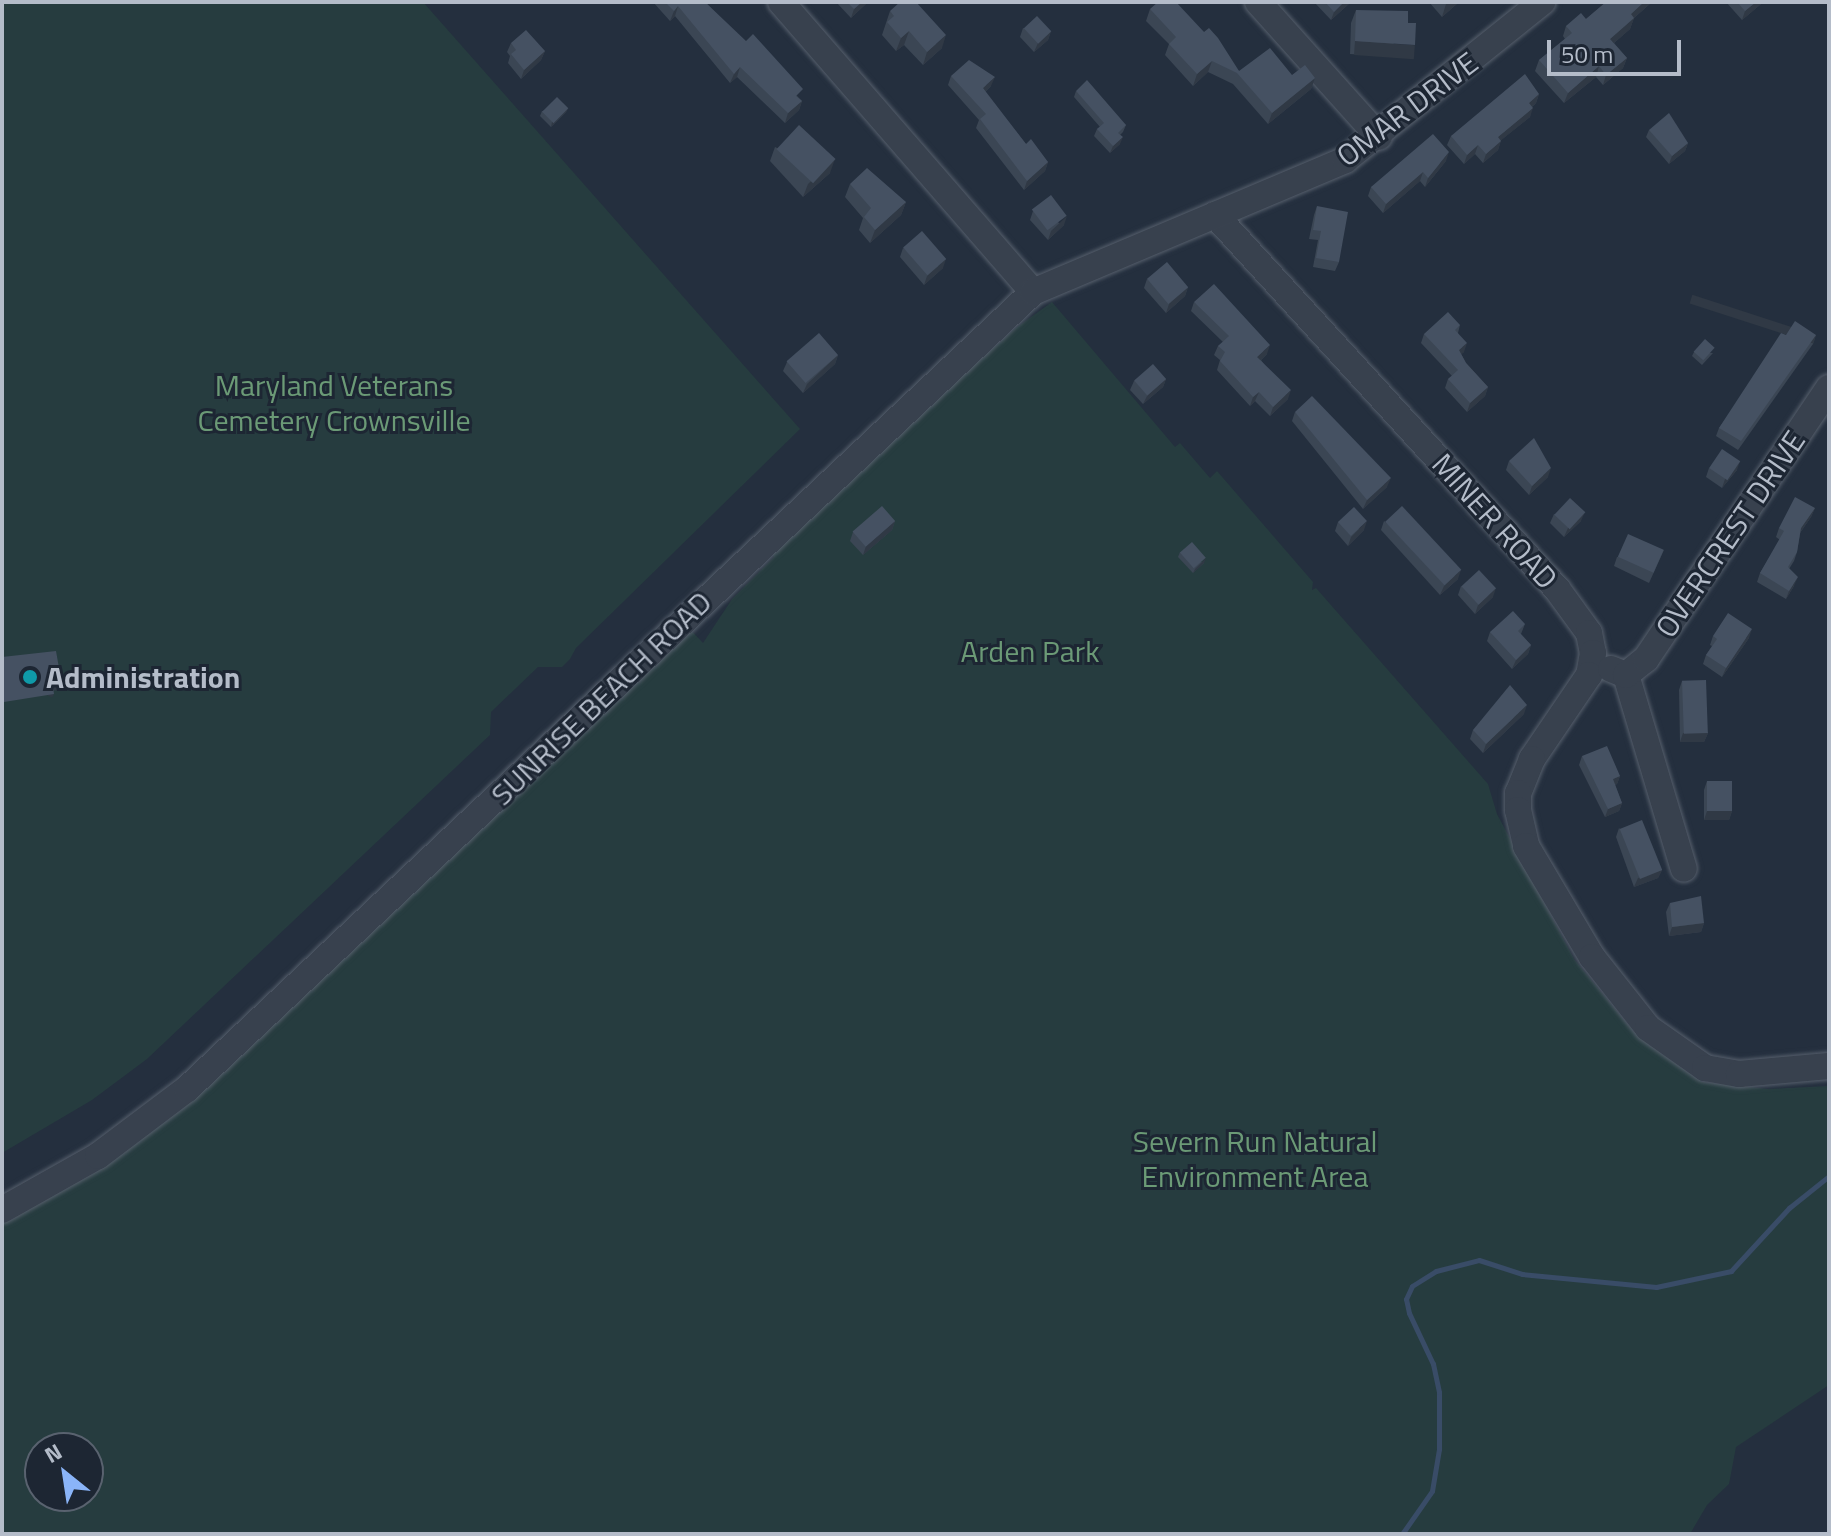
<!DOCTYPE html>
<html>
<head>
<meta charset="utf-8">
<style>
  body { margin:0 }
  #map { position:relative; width:1831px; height:1536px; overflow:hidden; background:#242f3e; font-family:"Titillium Web",sans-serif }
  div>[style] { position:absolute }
  .green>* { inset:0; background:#263c3f }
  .stream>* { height:5px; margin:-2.5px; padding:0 2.5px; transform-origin:2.5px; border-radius:2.5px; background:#394c67 }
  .roads { filter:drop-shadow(0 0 2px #565f6c) drop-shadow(0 0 2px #565f6c) }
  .minor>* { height:26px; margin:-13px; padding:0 13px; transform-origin:13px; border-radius:13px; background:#38414e }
  .wall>* { inset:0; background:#3b4654 }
  .shaded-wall>* { inset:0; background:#303945; transform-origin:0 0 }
  .building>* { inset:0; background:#455162; transform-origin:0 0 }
  .dots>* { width:22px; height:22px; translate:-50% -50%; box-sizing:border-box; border:4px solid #1d2633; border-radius:50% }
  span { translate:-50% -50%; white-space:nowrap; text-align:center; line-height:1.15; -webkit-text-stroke:6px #1d2633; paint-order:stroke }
  .street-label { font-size:30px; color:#b4bcc9 }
  .park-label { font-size:30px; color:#6b9a76 }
  .poi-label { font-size:30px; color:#b4bcc9; font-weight:700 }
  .left { translate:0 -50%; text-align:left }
  .frame { position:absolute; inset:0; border:4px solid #b4bcc9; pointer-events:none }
  .north { position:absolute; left:24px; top:1432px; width:80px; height:80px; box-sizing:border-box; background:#1d2633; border:2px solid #59626f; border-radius:50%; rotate:330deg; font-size:22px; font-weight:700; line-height:32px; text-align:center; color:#b4bcc9 }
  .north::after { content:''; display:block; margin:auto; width:28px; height:36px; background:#8ab4f8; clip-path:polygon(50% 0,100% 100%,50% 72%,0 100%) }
  .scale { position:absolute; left:1547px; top:40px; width:134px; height:36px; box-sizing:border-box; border:4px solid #b4bcc9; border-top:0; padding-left:10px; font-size:24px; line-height:28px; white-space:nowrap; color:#b4bcc9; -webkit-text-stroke:6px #1d2633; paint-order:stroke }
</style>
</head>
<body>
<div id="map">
  <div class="green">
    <div style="clip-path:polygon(2px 2px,423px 2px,800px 429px,576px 648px,570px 659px,562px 667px,538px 667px,491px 712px,490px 735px,147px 1059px,92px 1100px,2px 1153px)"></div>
    <div style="clip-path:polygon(evenodd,1052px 302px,1175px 447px,1180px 443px,1210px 478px,1217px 471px,1313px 582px,1312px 590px,1316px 588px,1488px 784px,1497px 814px,1574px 959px,1638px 1037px,1702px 1082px,1768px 1089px,1829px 1086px,1829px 1385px,1736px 1447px,1729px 1484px,1707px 1505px,1690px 1534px,2px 1534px,2px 1220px,106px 1162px,687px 626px,703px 643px,732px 599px,774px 557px,769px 549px,1017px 327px,1052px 302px,40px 1448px,88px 1448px,88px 1496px,40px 1496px,40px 1448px)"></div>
  </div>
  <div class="stream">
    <div style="left:1402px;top:1534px;width:52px;rotate:-55.1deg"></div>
    <div style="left:1432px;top:1491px;width:43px;rotate:-80.5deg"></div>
    <div style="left:1439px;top:1449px;width:57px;rotate:-90deg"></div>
    <div style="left:1439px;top:1392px;width:29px;rotate:-102deg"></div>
    <div style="left:1433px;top:1364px;width:56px;rotate:-115.2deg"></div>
    <div style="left:1409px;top:1313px;width:14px;rotate:-102deg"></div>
    <div style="left:1406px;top:1299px;width:14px;rotate:-65deg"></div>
    <div style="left:1412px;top:1286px;width:28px;rotate:-32deg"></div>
    <div style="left:1436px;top:1271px;width:44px;rotate:-14.3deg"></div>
    <div style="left:1479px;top:1260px;width:45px;rotate:18deg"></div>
    <div style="left:1522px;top:1274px;width:135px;rotate:5.5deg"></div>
    <div style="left:1656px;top:1287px;width:77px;rotate:-12deg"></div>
    <div style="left:1731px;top:1271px;width:86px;rotate:-47.4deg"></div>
    <div style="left:1789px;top:1208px;width:51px;rotate:-38.7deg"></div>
  </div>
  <div class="roads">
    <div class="minor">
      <div style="left:781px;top:2px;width:384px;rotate:49deg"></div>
      <div style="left:1258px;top:2px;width:181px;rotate:48.1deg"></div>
      <div style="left:1215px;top:215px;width:507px;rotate:47.56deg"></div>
      <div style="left:1557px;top:589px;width:54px;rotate:54deg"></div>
      <div style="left:1589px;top:633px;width:20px;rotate:79deg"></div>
      <div style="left:1593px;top:653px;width:22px;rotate:100deg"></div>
      <div style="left:1589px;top:675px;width:102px;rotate:124.2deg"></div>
      <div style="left:1532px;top:759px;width:37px;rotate:112deg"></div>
      <div style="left:1518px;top:793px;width:17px;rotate:90deg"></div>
      <div style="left:1518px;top:810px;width:37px;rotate:77deg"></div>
      <div style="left:1526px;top:846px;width:129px;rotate:59.3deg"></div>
      <div style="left:1592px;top:957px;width:90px;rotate:51.7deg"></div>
      <div style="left:1648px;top:1028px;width:70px;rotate:35.1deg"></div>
      <div style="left:1705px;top:1068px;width:35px;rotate:10deg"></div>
      <div style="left:1739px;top:1074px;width:90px;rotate:-5.1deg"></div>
      <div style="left:1611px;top:669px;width:16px;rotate:22deg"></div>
      <div style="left:1626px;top:675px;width:202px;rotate:73.4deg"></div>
      <div style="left:1626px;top:675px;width:26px;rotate:-39deg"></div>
      <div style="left:1646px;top:659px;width:327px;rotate:-56deg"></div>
      <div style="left:2px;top:1210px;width:110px;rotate:-29.4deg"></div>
      <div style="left:98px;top:1156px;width:111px;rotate:-37deg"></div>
      <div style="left:187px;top:1089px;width:1162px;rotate:-43.29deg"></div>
      <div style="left:1033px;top:292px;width:339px;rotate:-22.9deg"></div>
      <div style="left:1345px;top:160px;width:253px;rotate:-38.7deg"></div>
    </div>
  </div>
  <div class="wall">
    <div style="clip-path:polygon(653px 2px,705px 2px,802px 101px,799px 110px,785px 123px,737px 77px,730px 83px,675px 16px,670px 21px)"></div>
    <div style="clip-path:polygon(836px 2px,868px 2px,851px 18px)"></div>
    <div style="clip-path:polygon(1314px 2px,1351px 2px,1331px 20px)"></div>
    <div style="clip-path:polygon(1429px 2px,1459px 2px,1442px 17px)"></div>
    <div style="clip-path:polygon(1606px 2px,1652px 2px,1634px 18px,1630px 29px,1614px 43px,1627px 58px,1623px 68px,1603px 85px,1596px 77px,1564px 103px,1535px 71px,1539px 60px,1565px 39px,1563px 36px,1566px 26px,1586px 19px)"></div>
    <div style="clip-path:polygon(1726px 2px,1761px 2px,1761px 4px,1742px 20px)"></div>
    <div style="clip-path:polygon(1150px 9px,1204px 32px,1239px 71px,1315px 78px,1311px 89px,1268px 124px,1233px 84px,1208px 72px,1193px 86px,1165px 55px,1169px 44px,1146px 21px)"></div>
    <div style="clip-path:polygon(1356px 10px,1410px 58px,1350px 54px,1351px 23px)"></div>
    <div style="clip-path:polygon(890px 11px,942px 48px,923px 65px,904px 45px,896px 51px,882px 35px)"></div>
    <div style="clip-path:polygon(1023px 28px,1051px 31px,1048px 40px,1034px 52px,1020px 37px)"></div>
    <div style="clip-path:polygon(511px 43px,545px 51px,541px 60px,521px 79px,508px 63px,510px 56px,507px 52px)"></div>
    <div style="clip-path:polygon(951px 76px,991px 86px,985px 92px,1026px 144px,1048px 162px,1045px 171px,1024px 190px,976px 128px,979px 120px,948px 85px)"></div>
    <div style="clip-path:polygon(1076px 91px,1126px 125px,1123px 132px,1120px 135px,1120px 144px,1110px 153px,1094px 136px,1097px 129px,1100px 127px,1074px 97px)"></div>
    <div style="clip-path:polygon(1539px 94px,1536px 103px,1532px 107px,1530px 117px,1501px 140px,1498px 150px,1483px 163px,1475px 154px,1464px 164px,1447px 145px,1451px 136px)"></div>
    <div style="clip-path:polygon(568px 108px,566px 112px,551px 127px,540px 116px,542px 111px)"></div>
    <div style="clip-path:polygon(1649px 130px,1688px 143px,1685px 151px,1669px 164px,1646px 137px)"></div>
    <div style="clip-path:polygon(775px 147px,830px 173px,803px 197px,770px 161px)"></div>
    <div style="clip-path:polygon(1446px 161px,1425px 187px,1420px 181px,1383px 213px,1368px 196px,1371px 187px)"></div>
    <div style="clip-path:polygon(850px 184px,906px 202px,901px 215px,870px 243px,859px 230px,863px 218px,845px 197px)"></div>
    <div style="clip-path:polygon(1317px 206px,1339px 262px,1335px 271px,1313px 267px,1318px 240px,1309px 239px,1314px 215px)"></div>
    <div style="clip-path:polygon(1033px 211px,1064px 225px,1048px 240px,1030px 220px)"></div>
    <div style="clip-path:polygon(903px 248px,943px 268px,924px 285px,900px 257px)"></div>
    <div style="clip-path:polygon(1147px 279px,1188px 287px,1185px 296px,1166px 313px,1144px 288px)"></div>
    <div style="clip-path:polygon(1194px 302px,1267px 354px,1261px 360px,1288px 399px,1270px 416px,1255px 401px,1250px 406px,1217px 370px,1220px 360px,1214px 355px,1218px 346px,1223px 342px,1191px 311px)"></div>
    <div style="clip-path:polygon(1460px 325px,1458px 333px,1464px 352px,1461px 354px,1466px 363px,1488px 387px,1485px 396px,1467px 412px,1445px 388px,1448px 379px,1452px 376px,1421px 343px,1424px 334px)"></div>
    <div style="clip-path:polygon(1786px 335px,1816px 335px,1813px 344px,1738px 450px,1716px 436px,1719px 428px)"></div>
    <div style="clip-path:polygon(1694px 352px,1713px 353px,1702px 365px,1692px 356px)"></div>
    <div style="clip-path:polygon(838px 355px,835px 364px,803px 393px,783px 371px,787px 362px)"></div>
    <div style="clip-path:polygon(1166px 379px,1163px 387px,1143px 404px,1130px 390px,1134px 381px)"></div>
    <div style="clip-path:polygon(1295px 412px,1387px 487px,1363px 509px,1292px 421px)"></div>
    <div style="clip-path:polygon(1509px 461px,1548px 477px,1529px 495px,1506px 470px)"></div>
    <div style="clip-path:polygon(1709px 468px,1737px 470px,1722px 488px,1706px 477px)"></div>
    <div style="clip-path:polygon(1815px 508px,1811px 517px,1800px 533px,1797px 552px,1794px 561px,1789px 569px,1794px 586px,1786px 599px,1757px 582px,1760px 573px,1780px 540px,1776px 537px,1779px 528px)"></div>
    <div style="clip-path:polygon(1554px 514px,1581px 521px,1564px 537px,1550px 523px)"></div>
    <div style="clip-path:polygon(895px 521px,892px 530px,863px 555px,850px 541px,853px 532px)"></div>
    <div style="clip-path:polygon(1384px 521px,1458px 579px,1440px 595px,1381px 530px)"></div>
    <div style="clip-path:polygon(1338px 522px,1364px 530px,1348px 546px,1335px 531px)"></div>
    <div style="clip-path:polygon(1664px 550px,1649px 583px,1614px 566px,1617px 557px)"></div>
    <div style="clip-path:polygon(1180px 552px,1204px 563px,1193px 573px,1178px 557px)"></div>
    <div style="clip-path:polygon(1461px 586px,1493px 597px,1475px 614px,1458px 595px)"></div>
    <div style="clip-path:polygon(1525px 624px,1521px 634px,1531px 645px,1528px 654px,1512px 669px,1487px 641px,1490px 632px)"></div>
    <div style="clip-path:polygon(1713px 636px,1749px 638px,1722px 677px,1703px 664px,1706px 655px,1712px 646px,1710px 645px)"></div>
    <div style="clip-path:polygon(1682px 681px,1708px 733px,1704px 742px,1680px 742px,1679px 690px)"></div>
    <div style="clip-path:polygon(1524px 714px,1483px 753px,1470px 739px,1473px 730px)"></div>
    <div style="clip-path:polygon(1582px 756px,1620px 776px,1617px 784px,1615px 785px,1622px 803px,1619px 811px,1605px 817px,1579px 765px)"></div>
    <div style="clip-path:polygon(1707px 781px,1732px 811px,1729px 820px,1704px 820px,1704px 790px)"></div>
    <div style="clip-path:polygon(1619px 828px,1662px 870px,1658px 878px,1634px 887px,1616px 837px)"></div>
    <div style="clip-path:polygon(1670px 903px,1704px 923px,1701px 932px,1669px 936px,1666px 912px)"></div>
  </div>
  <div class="shaded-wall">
    <div style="clip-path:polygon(862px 2px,868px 2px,851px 18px,854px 9px)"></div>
    <div style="clip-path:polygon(1344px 2px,1351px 2px,1331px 20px,1334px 12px)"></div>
    <div style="clip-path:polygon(1449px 2px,1459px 2px,1442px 17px,1446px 4px)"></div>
    <div style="clip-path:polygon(1644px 2px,1652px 2px,1627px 24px,1631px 14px)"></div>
    <div style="clip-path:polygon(1756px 2px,1761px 2px,1761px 4px,1742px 20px,1745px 11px)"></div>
    <div style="clip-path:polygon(678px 6px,675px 16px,670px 21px,674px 11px)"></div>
    <div style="clip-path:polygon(1634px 18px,1630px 29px,1607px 49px,1610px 39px)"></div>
    <div style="clip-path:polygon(909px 31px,904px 45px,896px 51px,901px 38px)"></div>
    <div style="clip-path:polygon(1051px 31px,1048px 40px,1034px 52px,1038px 43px)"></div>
    <div style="clip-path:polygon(946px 35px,942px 48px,923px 65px,927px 52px)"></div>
    <div style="left:1355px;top:41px;width:60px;height:14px;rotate:4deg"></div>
    <div style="clip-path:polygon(545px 51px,541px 60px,521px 79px,524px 70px)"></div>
    <div style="clip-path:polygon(1627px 58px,1623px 68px,1603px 85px,1606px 75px)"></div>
    <div style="clip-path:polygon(1212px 61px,1208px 72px,1193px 86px,1197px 74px)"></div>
    <div style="clip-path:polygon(1599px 66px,1596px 77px,1564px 103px,1568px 93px)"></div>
    <div style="clip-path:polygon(740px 67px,737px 77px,730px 83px,734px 74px)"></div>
    <div style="clip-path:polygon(995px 77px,991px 86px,979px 97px,983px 88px)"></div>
    <div style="clip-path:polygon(1315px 78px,1311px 89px,1268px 124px,1272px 113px)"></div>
    <div style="clip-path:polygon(1539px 94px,1536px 103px,1525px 112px,1529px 103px)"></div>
    <div style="clip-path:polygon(802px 101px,799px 110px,785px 123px,788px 113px)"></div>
    <div style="clip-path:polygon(568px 108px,566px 112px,551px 127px,552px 122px)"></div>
    <div style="clip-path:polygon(1533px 108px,1530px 117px,1494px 146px,1498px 137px)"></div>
    <div style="clip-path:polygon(1123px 137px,1120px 144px,1110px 153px,1113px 146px)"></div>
    <div style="clip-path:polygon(1501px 141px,1498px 150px,1483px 163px,1486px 154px)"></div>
    <div style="clip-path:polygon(1688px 143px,1685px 151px,1669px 164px,1672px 156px)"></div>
    <div style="clip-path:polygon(1478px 145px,1475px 154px,1464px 164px,1467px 155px)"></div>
    <div style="clip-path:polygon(1449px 152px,1446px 161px,1425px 187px,1428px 178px)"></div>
    <div style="clip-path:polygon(835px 159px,830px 173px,803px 197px,808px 184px)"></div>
    <div style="clip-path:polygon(1048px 162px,1045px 171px,1024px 190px,1027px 181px)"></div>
    <div style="clip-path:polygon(1423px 172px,1420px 181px,1383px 213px,1386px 204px)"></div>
    <div style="clip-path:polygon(906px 202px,901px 215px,870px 243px,875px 230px)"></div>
    <div style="clip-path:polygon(1067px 216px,1064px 225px,1048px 240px,1051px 231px)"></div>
    <div style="clip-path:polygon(946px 259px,943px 268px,924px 285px,927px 276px)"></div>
    <div style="clip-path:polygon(1188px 287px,1185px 296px,1166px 313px,1169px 304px)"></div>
    <div style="left:1816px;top:335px;width:9px;height:130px;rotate:108deg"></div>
    <div style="clip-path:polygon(1467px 343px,1464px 352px,1456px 359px,1459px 350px)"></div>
    <div style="clip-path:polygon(1270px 345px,1267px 354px,1254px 366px,1257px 357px)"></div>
    <div style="clip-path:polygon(838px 355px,835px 364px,803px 393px,807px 384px)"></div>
    <div style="clip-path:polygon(1166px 379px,1163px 387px,1143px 404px,1147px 396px)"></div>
    <div style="clip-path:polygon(1488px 387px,1485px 396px,1467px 412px,1470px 403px)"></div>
    <div style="clip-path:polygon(1291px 390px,1288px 399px,1270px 416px,1273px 407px)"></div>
    <div style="clip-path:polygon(1259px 392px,1255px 401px,1250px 406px,1253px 397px)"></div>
    <div style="clip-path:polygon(1740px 461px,1737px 470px,1722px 488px,1725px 479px)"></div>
    <div style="clip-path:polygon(1551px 468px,1548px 477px,1529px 495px,1532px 486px)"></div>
    <div style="clip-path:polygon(1391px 478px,1387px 487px,1363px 509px,1367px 500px)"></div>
    <div style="clip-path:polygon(1815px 508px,1811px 517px,1797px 537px,1801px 528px)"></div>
    <div style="clip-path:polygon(1585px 512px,1581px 521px,1564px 537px,1568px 528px)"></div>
    <div style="clip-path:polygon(895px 521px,892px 530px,863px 555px,866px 546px)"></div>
    <div style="clip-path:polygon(1367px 521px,1364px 530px,1348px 546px,1351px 537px)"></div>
    <div style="clip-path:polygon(1206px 558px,1204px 563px,1193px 573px,1195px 569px)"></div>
    <div style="clip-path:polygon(1461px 570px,1458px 579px,1440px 595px,1444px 586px)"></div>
    <div style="clip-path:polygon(1798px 577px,1794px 586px,1786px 599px,1789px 591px)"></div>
    <div style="clip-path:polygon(1496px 588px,1493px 597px,1475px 614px,1478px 605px)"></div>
    <div style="clip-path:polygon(1752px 629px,1749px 638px,1722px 677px,1726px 668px)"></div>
    <div style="clip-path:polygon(1531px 645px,1528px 654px,1512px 669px,1516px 660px)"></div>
    <div style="clip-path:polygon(62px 685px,60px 690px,51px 691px,53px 687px)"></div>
    <div style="left:54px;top:694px;width:4px;height:51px;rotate:117deg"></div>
    <div style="clip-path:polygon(1527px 705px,1524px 714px,1483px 753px,1486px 744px)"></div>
    <div style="clip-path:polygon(1683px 733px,1708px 733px,1704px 742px,1680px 742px)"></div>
    <div style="clip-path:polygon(1620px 776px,1617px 784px,1610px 787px,1613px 779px)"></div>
    <div style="clip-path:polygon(1622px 803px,1619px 811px,1605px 817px,1608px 809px)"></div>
    <div style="clip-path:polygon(1707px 811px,1732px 811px,1729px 820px,1704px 820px)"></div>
    <div style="clip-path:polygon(1662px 870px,1658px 878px,1634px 887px,1638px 878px)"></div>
    <div style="clip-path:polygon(1704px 923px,1701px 932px,1669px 936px,1672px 927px)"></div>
  </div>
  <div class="building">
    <div style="clip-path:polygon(665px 2px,705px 2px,746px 41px,753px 34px,803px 89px,796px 96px,802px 101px,788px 113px,740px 67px,734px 74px,678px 6px,674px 11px)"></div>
    <div style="clip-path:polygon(847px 2px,862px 2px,854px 9px)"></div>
    <div style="clip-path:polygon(900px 2px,916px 2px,946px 35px,927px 52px,909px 31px,901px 38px,887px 22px,894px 16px,890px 11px)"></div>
    <div style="clip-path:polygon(1158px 2px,1176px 2px,1204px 32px,1209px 28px,1218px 38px,1239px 71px,1270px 48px,1292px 75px,1305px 65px,1315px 78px,1272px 113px,1237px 73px,1212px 61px,1197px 74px,1169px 44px,1176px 37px,1150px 9px)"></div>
    <div style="clip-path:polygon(1325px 2px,1344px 2px,1334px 12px)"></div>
    <div style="clip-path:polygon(1606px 2px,1644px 2px,1631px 14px,1634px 18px,1610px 39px,1627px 58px,1606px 75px,1599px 66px,1568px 93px,1539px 60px,1572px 33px,1566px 26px,1581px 13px,1586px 19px)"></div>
    <div style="clip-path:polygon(1737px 2px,1756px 2px,1745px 11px)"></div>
    <div style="clip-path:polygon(1356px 10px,1408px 11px,1408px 23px,1416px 23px,1415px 45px,1355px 41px)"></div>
    <div style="left:1037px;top:16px;width:21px;height:18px;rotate:47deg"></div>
    <div style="clip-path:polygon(526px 30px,545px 51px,524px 70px,511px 54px,516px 50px,511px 43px)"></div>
    <div style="clip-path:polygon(969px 60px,995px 77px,983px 88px,1026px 144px,1031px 139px,1048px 162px,1027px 181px,980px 119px,986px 114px,951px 76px)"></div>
    <div style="clip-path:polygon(1525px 74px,1539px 94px,1529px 103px,1533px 108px,1498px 137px,1501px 141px,1486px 154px,1478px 145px,1467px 155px,1451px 136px)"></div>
    <div style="clip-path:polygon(1087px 80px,1126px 125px,1118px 133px,1123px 137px,1113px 146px,1097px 129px,1104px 123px,1076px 91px)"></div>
    <div style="left:557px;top:97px;width:16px;height:21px;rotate:45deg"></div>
    <div style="clip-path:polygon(1669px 113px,1688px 143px,1672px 156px,1649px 130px)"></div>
    <div style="left:799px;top:125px;width:50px;height:33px;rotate:43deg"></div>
    <div style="clip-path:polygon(1433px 134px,1449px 152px,1428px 178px,1423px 172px,1386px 204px,1371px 187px)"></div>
    <div style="clip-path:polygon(867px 168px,906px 202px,875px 230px,864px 217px,871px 208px,850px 184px)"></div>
    <div style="left:1051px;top:195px;width:26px;height:24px;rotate:53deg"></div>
    <div style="clip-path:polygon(1317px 206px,1348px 212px,1339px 262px,1316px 258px,1321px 231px,1313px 230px)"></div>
    <div style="left:922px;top:231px;width:37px;height:25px;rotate:49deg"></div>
    <div style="left:1167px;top:262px;width:33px;height:26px;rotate:50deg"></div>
    <div style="clip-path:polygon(1214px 284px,1270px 345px,1257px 357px,1291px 390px,1273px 407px,1259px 392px,1253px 397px,1220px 361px,1225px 352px,1218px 346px,1229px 336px,1194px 302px)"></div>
    <div style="clip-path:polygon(1448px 312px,1460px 325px,1455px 330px,1467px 343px,1459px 350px,1466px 363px,1488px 387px,1470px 403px,1448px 379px,1458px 370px,1424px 334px)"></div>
    <div style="clip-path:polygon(1795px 321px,1816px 335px,1741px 441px,1719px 428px,1781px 333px,1786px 335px)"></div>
    <div style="left:819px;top:333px;width:29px;height:43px;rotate:49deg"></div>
    <div style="left:1705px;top:339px;width:13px;height:17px;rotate:42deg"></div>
    <div style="left:1153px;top:364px;width:20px;height:25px;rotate:49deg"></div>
    <div style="clip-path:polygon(1312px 396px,1391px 478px,1367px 500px,1295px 412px)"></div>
    <div style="clip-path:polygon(1534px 438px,1551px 468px,1532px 486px,1509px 461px)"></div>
    <div style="left:1722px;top:449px;width:22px;height:23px;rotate:34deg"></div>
    <div style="clip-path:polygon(1795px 497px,1815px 508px,1801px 528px,1797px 552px,1788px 567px,1798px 577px,1789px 591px,1760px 573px,1784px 531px,1779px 528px)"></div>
    <div style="left:1570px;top:498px;width:21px;height:23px;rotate:43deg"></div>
    <div style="left:882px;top:506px;width:20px;height:39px;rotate:49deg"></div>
    <div style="left:1402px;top:506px;width:87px;height:23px;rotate:47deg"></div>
    <div style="left:1354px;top:507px;width:19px;height:22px;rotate:47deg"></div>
    <div style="left:1628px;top:534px;width:39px;height:25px;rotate:24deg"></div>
    <div style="left:1192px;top:542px;width:21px;height:16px;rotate:49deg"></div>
    <div style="left:1479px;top:570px;width:25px;height:24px;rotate:47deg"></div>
    <div style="clip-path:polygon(1513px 611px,1525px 624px,1518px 631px,1531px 645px,1516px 660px,1490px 632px)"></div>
    <div style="clip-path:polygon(1728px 613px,1752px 629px,1726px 668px,1706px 655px,1717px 639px,1713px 636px)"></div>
    <div style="clip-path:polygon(56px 651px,62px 685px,53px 687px,54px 694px,4px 702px,2px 689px,2px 657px)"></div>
    <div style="left:1706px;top:680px;width:53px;height:24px;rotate:88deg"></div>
    <div style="clip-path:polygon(1510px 685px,1527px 705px,1486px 744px,1473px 730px)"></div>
    <div style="clip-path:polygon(1607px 746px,1620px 776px,1613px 779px,1622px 803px,1608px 809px,1582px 756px)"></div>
    <div style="left:1707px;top:781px;width:25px;height:30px"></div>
    <div style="left:1642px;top:820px;width:54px;height:24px;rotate:68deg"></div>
    <div style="clip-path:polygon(1701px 896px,1704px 923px,1672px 927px,1670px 903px)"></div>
  </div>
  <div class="dots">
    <div style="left:30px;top:677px;background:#0f9aa8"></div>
  </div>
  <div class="street-label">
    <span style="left:1407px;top:109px;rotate:-37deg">OMAR DRIVE</span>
    <span style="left:1495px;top:521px;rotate:48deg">MINER ROAD</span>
    <span style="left:1730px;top:534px;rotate:-56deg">OVERCREST DRIVE</span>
    <span style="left:601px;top:698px;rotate:-44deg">SUNRISE BEACH ROAD</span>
  </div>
  <div class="park-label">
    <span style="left:334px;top:402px">Maryland Veterans<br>Cemetery Crownsville</span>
    <span style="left:1030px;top:651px">Arden Park</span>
    <span style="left:1255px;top:1158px">Severn Run Natural<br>Environment Area</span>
  </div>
  <div class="poi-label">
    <span class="left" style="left:46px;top:677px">Administration</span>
  </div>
  <div class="frame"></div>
  <div class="north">N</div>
  <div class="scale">50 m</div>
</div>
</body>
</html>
